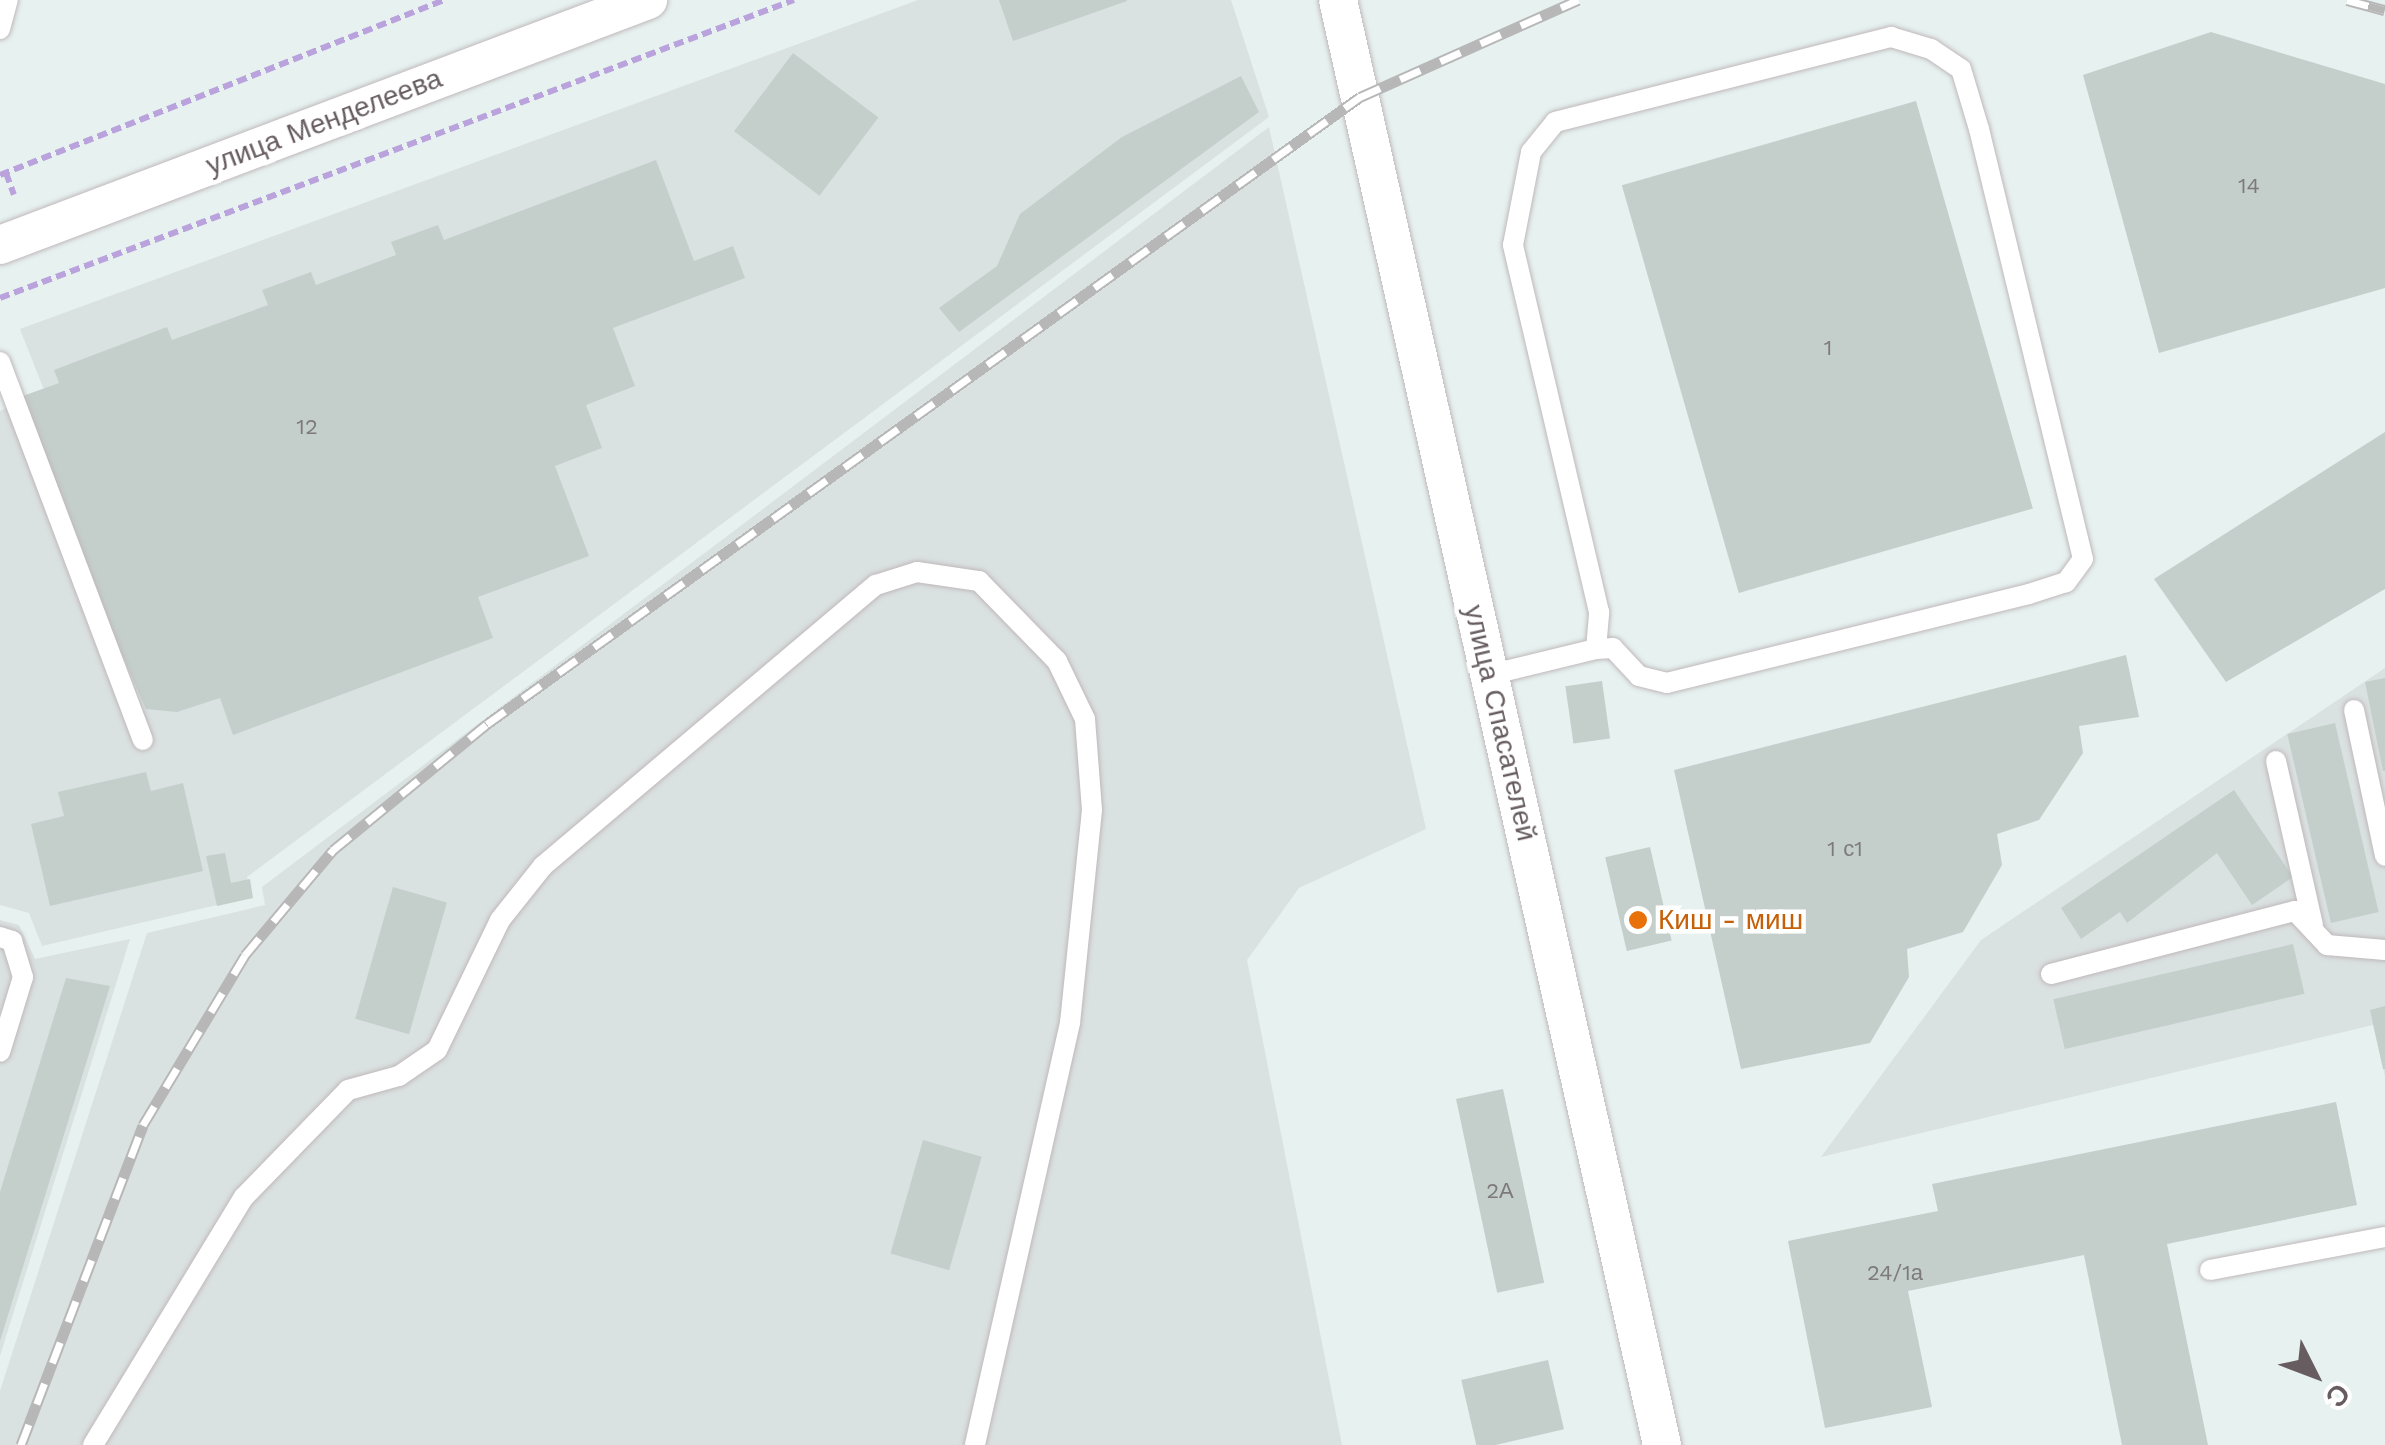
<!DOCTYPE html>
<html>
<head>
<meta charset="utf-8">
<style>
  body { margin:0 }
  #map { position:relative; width:2385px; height:1445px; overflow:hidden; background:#e6f1f0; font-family:"Work Sans",sans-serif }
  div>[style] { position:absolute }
  .industrial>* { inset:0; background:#dae1e1 }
  .building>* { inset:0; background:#c4cfcc; transform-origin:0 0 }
  .path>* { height:6px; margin-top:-3px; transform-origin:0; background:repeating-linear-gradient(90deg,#baa3dc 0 10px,transparent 0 15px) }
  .roads { filter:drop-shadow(0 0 2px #c0b8ba) drop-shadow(0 0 2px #c0b8ba) }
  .lane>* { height:20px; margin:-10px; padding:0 10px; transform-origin:10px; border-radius:10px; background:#fff }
  .street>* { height:38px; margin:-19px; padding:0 19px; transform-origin:19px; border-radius:19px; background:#fff }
  .rail>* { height:11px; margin-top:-5.5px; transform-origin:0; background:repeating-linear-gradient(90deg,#fff 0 22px,#b8b7b7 0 44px); box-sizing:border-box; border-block:2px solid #b8b7b7 }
  .dots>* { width:28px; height:28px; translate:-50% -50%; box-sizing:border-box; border:5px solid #fff; border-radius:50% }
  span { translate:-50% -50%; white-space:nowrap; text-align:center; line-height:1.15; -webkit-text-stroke:9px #fff; paint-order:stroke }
  .number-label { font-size:22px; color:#7e7a7b }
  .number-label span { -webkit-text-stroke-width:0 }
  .street-label { font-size:28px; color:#675d60 }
  .food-label { font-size:28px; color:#c56008 }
  .left { translate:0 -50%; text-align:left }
  .north { position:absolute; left:2265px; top:1325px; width:100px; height:100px; -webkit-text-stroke:8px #fff; paint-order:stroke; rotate:132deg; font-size:28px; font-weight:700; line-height:40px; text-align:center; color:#675d60 }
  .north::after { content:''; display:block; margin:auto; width:35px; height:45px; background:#675d60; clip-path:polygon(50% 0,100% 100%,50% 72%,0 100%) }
</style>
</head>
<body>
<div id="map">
  <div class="industrial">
    <div style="clip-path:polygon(918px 0,1231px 0,1269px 117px,247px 877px,251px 897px,42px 946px,29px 913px,0 905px,0 411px,44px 390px,20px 329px)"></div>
    <div style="clip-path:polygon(1269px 127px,1426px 829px,1299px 888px,1247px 960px,1342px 1445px,0 1445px,0 1391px,147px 933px,265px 905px,262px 887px)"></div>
    <div style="clip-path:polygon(2385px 668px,2385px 1076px,2373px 1025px,1821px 1157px,1981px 940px)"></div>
    <div style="clip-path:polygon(0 920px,19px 925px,35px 959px,130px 939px,0 1356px)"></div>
  </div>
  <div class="building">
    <div style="clip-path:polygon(999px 0,1127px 0,1127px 1px,1013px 41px)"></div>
    <div style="clip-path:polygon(2211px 32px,2385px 84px,2385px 288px,2159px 353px,2083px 75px)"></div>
    <div style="left:793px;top:53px;width:107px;height:98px;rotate:37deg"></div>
    <div style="clip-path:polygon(1241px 76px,1259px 112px,959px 332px,939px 308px,997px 266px,1020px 214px,1122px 137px)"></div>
    <div style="left:1916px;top:101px;width:424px;height:306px;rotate:74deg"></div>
    <div style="clip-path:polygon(656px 160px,694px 261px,733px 246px,745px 278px,613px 328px,635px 386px,586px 405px,602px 448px,555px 466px,589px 556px,478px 597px,493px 638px,233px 735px,220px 698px,177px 712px,146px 709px,9px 401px,59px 383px,54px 370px,167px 327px,172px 340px,268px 305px,262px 290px,311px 272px,316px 285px,396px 255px,391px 242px,438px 225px,444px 240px)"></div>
    <div style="clip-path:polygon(2385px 432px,2385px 589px,2226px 682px,2154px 579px)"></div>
    <div style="clip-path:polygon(2126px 655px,2139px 717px,2079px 726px,2083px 753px,2039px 820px,1997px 834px,2002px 865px,1963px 932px,1907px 949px,1909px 977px,1870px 1043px,1741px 1069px,1674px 770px)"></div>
    <div style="clip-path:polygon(2385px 678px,2385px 771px,2383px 771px,2365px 682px)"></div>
    <div style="left:1602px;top:681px;width:58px;height:37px;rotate:82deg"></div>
    <div style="left:2335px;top:723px;width:194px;height:49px;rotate:77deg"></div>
    <div style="clip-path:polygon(146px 772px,151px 791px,183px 783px,203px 871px,50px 906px,31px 824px,64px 816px,58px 792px)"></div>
    <div style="clip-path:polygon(2234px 790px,2293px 877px,2252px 905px,2217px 853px,2127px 923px,2120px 912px,2081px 939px,2061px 908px)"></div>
    <div style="left:1650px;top:847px;width:96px;height:46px;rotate:77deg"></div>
    <div style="clip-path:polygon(225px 853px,231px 883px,250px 879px,253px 898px,217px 906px,206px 856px)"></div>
    <div style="left:393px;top:887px;width:56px;height:137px;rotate:16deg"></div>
    <div style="left:2293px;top:944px;width:51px;height:246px;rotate:77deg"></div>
    <div style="clip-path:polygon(66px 978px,110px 986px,0 1341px,0 1192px)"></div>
    <div style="clip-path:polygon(2385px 1006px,2385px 1069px,2383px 1069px,2370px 1010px)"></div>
    <div style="left:1503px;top:1089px;width:198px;height:48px;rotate:78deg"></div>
    <div style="clip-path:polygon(2336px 1102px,2357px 1205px,2167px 1244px,2208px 1445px,2122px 1445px,2084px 1255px,1908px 1291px,1932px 1407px,1825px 1428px,1788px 1241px,1938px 1211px,1932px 1184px)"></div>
    <div style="left:923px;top:1140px;width:61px;height:118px;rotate:16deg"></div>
    <div style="left:1548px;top:1360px;width:71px;height:89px;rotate:77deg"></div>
  </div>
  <div class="path">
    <div style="left:6px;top:173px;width:23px;rotate:70deg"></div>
    <div style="left:0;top:175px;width:478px;rotate:-21.5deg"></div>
    <div style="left:0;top:298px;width:848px;rotate:-20.57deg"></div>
  </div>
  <div class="roads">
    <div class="lane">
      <div style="left:0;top:29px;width:30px;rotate:-75deg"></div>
      <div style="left:0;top:362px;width:404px;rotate:69.3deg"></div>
      <div style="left:1489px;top:675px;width:110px;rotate:-13.7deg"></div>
      <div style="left:1596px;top:649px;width:37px;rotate:-85deg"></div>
      <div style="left:1599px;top:612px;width:377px;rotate:-103.2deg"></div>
      <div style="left:1513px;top:245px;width:95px;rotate:-79deg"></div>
      <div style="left:1531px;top:152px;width:38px;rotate:-51deg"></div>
      <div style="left:1555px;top:122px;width:347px;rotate:-14.2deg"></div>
      <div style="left:1891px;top:37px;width:42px;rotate:16.7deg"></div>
      <div style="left:1931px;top:49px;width:36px;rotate:34deg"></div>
      <div style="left:1961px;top:69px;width:63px;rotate:73.3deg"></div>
      <div style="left:1979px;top:129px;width:442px;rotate:76.4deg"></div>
      <div style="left:2083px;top:559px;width:29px;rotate:126deg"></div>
      <div style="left:2066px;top:582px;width:39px;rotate:162deg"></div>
      <div style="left:2029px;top:594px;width:373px;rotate:166.2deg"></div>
      <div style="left:1667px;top:683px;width:29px;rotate:-166deg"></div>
      <div style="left:1639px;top:676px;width:38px;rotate:-133deg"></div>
      <div style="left:1613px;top:648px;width:17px;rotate:177deg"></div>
      <div style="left:2354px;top:710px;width:149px;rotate:78deg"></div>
      <div style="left:2276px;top:761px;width:168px;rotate:77.3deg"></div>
      <div style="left:0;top:937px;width:13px;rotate:18deg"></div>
      <div style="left:12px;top:941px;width:38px;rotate:73deg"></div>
      <div style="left:23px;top:977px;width:78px;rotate:107deg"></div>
      <div style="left:2051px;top:974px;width:252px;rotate:-14.5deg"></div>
      <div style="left:2295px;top:911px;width:47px;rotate:46.7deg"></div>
      <div style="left:2327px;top:945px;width:58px;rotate:4.9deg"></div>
      <div style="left:2210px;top:1270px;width:178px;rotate:-10.7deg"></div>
      <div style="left:93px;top:1445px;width:290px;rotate:-58.7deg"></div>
      <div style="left:244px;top:1197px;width:149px;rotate:-45.8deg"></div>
      <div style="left:348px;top:1090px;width:53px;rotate:-15.4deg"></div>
      <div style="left:399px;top:1076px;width:46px;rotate:-34.4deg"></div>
      <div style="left:437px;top:1050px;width:144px;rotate:-64.1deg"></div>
      <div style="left:500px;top:920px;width:69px;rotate:-51.5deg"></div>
      <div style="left:543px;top:866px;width:436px;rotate:-40.2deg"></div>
      <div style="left:876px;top:585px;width:43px;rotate:-17.6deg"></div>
      <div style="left:917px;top:572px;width:63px;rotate:8.3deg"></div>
      <div style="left:979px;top:581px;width:112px;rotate:45.7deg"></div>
      <div style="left:1057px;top:661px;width:64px;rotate:64.2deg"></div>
      <div style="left:1085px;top:719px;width:91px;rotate:85.6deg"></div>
      <div style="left:1092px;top:810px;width:214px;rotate:95.9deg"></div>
      <div style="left:1070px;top:1023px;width:433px;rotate:102.7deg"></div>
    </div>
    <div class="street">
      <div style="left:1338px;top:0;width:1481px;rotate:77.36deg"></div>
      <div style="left:0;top:245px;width:693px;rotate:-20.71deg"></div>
    </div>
  </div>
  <div class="rail">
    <div style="left:2347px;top:0;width:39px;rotate:15deg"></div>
    <div style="left:21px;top:1445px;width:342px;rotate:-69.1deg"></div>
    <div style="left:143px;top:1125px;width:198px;rotate:-59deg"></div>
    <div style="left:245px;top:955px;width:137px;rotate:-50deg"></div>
    <div style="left:333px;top:850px;width:199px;rotate:-39.3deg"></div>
    <div style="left:487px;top:724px;width:1075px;rotate:-35.69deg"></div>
    <div style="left:1360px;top:97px;width:239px;rotate:-24deg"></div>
  </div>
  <div class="dots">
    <div style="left:1638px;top:920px;background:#e8710a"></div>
  </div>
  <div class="number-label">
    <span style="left:2249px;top:186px">14</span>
    <span style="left:1828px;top:348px">1</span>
    <span style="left:307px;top:427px">12</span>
    <span style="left:1845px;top:849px">1 с1</span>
    <span style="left:1500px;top:1191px">2А</span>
    <span style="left:1895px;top:1273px">24/1а</span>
  </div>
  <div class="street-label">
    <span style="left:324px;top:122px;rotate:-21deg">улица Менделеева</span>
    <span style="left:1500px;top:723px;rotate:77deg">улица Спасателей</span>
  </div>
  <div class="food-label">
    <span class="left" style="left:1658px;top:920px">Киш - миш</span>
  </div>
  <div class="north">С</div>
</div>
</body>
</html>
